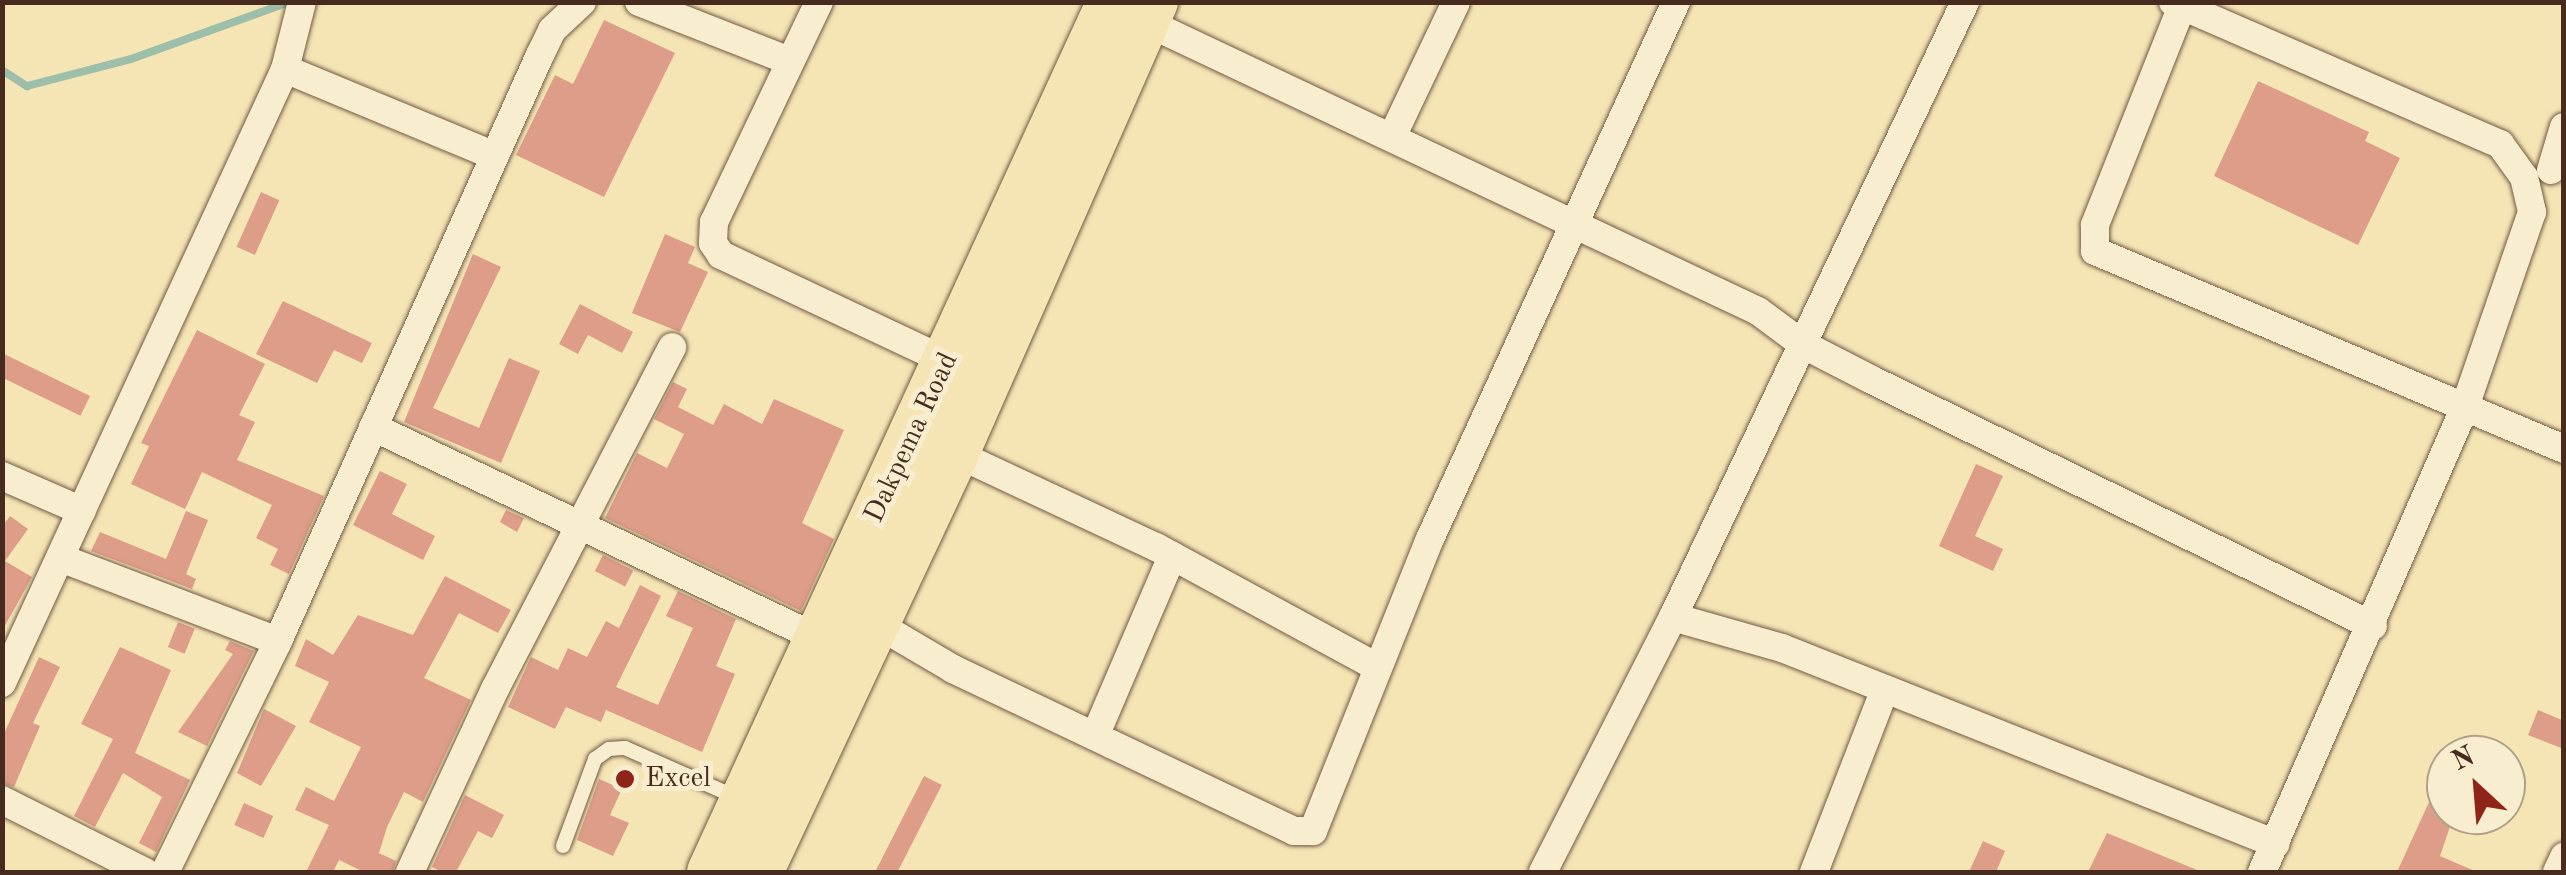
<!DOCTYPE html>
<html>
<head>
<meta charset="utf-8">
<style>
  body { margin:0 }
  #map { position:relative; width:2566px; height:875px; overflow:hidden; background:#f5e5b5; font-family:"Old Standard TT",serif }
  div>[style] { position:absolute }
  .stream>* { height:8px; margin:-4px; padding:0 4px; transform-origin:4px; border-radius:4px; background:#9dbfaa }
  .building>* { inset:0; background:#dd9d88; transform-origin:0 0 }
  .roads { filter:drop-shadow(0 0 2px #725a44) drop-shadow(0 0 2px #725a44) }
  .lane>* { height:14px; margin:-7px; padding:0 7px; transform-origin:7px; border-radius:7px; background:#f8eecf }
  .street>* { height:28px; margin:-14px; padding:0 14px; transform-origin:14px; border-radius:14px; background:#f8eecf }
  .highway>* { height:48px; margin:-24px; padding:0 24px; transform-origin:24px; border-radius:24px; background:#f5e5b5 }
  .dots>* { width:28px; height:28px; translate:-50% -50%; box-sizing:border-box; border:5px solid #f8eecf; border-radius:50% }
  span { translate:-50% -50%; white-space:nowrap; text-align:center; line-height:1.15; -webkit-text-stroke:10px #f8eecf; paint-order:stroke }
  .street-label { font-size:28px; color:#462b1e }
  .poi-label { font-size:28px; color:#462b1e }
  .left { translate:0 -50%; text-align:left }
  .frame { position:absolute; inset:0; border:5px solid #462b1e; pointer-events:none }
  .north { position:absolute; left:2426px; top:735px; width:100px; height:100px; box-sizing:border-box; background:#f8eecf; border:2px solid #b1a088; border-radius:50%; rotate:334deg; font-size:28px; font-weight:700; line-height:40px; text-align:center; color:#462b1e }
  .north::after { content:''; display:block; margin:auto; width:35px; height:45px; background:#8f2418; clip-path:polygon(50% 0,100% 100%,50% 72%,0 100%) }
</style>
</head>
<body>
<div id="map">
  <div class="stream">
    <div style="left:2px;top:70px;width:30px;rotate:33deg"></div>
    <div style="left:27px;top:86px;width:107px;rotate:-14.6deg"></div>
    <div style="left:131px;top:59px;width:168px;rotate:-19.8deg"></div>
  </div>
  <div class="building">
    <div style="clip-path:polygon(604px 20px,675px 53px,604px 197px,516px 155px,555px 75px,573px 84px)"></div>
    <div style="clip-path:polygon(2258px 81px,2369px 132px,2365px 141px,2400px 158px,2358px 245px,2214px 176px)"></div>
    <div style="left:261px;top:192px;width:20px;height:60px;rotate:24deg"></div>
    <div style="clip-path:polygon(665px 234px,695px 247px,688px 263px,708px 272px,680px 332px,632px 313px)"></div>
    <div style="clip-path:polygon(473px 254px,501px 267px,433px 408px,479px 428px,509px 358px,540px 371px,501px 463px,404px 422px)"></div>
    <div style="clip-path:polygon(283px 301px,372px 343px,362px 363px,334px 350px,317px 383px,256px 354px)"></div>
    <div style="clip-path:polygon(580px 304px,633px 332px,622px 353px,588px 335px,578px 354px,559px 344px)"></div>
    <div style="clip-path:polygon(197px 330px,265px 364px,239px 415px,255px 422px,237px 460px,324px 496px,289px 574px,270px 565px,278px 549px,256px 538px,272px 505px,202px 472px,185px 509px,131px 484px,149px 446px,141px 443px)"></div>
    <div style="left:2px;top:353px;width:98px;height:22px;rotate:26deg"></div>
    <div style="clip-path:polygon(673px 382px,687px 389px,678px 407px,713px 425px,724px 404px,762px 424px,774px 399px,844px 430px,802px 523px,834px 539px,801px 611px,605px 518px,637px 453px,667px 468px,684px 434px,654px 419px)"></div>
    <div style="clip-path:polygon(1976px 464px,2003px 476px,1975px 536px,2003px 549px,1993px 571px,1939px 546px)"></div>
    <div style="clip-path:polygon(380px 471px,407px 484px,392px 514px,435px 536px,423px 560px,353px 525px)"></div>
    <div style="clip-path:polygon(506px 510px,524px 518px,517px 532px,500px 522px)"></div>
    <div style="clip-path:polygon(186px 511px,208px 520px,186px 574px,196px 579px,192px 589px,91px 551px,100px 532px,166px 559px)"></div>
    <div style="clip-path:polygon(10px 516px,28px 529px,5px 561px,32px 577px,2px 631px,2px 527px)"></div>
    <div style="left:603px;top:555px;width:34px;height:18px;rotate:27deg"></div>
    <div style="clip-path:polygon(445px 576px,511px 610px,498px 633px,459px 613px,424px 678px,471px 700px,423px 802px,404px 792px,387px 827px,379px 853px,396px 861px,393px 872px,364px 872px,339px 860px,333px 872px,306px 872px,329px 825px,295px 810px,306px 787px,334px 801px,361px 747px,309px 722px,329px 682px,295px 666px,306px 639px,333px 655px,358px 615px,413px 635px)"></div>
    <div style="clip-path:polygon(640px 585px,661px 596px,616px 687px,658px 705px,693px 628px,666px 616px,678px 591px,736px 619px,716px 666px,735px 674px,702px 752px,606px 710px,601px 722px,566px 707px,555px 729px,508px 707px,531px 657px,558px 670px,568px 648px,587px 657px,606px 621px,619px 628px)"></div>
    <div style="left:178px;top:622px;width:18px;height:27px;rotate:22deg"></div>
    <div style="clip-path:polygon(230px 641px,254px 651px,207px 746px,178px 732px,233px 654px,225px 650px)"></div>
    <div style="clip-path:polygon(120px 647px,171px 670px,135px 753px,190px 780px,156px 852px,139px 843px,162px 797px,123px 773px,95px 827px,74px 816px,113px 739px,81px 724px)"></div>
    <div style="clip-path:polygon(39px 657px,60px 667px,33px 723px,40px 726px,14px 787px,2px 783px,2px 738px)"></div>
    <div style="clip-path:polygon(264px 709px,296px 726px,261px 786px,237px 773px)"></div>
    <div style="clip-path:polygon(2538px 710px,2564px 721px,2564px 749px,2528px 735px)"></div>
    <div style="clip-path:polygon(2446px 765px,2446px 815px,2454px 815px,2440px 856px,2477px 872px,2397px 872px)"></div>
    <div style="left:924px;top:776px;width:20px;height:107px;rotate:27deg"></div>
    <div style="clip-path:polygon(599px 779px,622px 789px,610px 815px,629px 823px,613px 856px,577px 840px)"></div>
    <div style="clip-path:polygon(465px 795px,504px 815px,492px 838px,478px 831px,456px 872px,442px 872px,432px 867px)"></div>
    <div style="left:244px;top:803px;width:32px;height:24px;rotate:24deg"></div>
    <div style="clip-path:polygon(2107px 833px,2202px 872px,2088px 872px)"></div>
    <div style="clip-path:polygon(1983px 841px,2005px 851px,1996px 872px,1969px 872px)"></div>
  </div>
  <div class="roads">
    <div class="lane">
      <div style="left:563px;top:846px;width:93px;rotate:-69.8deg"></div>
      <div style="left:595px;top:759px;width:17px;rotate:-36deg"></div>
      <div style="left:609px;top:749px;width:16px;rotate:-4deg"></div>
      <div style="left:625px;top:748px;width:124px;rotate:23.9deg"></div>
    </div>
    <div class="street">
      <div style="left:639px;top:2px;width:159px;rotate:21.4deg"></div>
      <div style="left:819px;top:2px;width:244px;rotate:115.5deg"></div>
      <div style="left:714px;top:222px;width:21px;rotate:93deg"></div>
      <div style="left:713px;top:243px;width:14px;rotate:56deg"></div>
      <div style="left:721px;top:255px;width:251px;rotate:25.2deg"></div>
      <div style="left:2173px;top:2px;width:357px;rotate:23.5deg"></div>
      <div style="left:2500px;top:144px;width:41px;rotate:54deg"></div>
      <div style="left:2524px;top:177px;width:36px;rotate:77deg"></div>
      <div style="left:2532px;top:212px;width:208px;rotate:109deg"></div>
      <div style="left:2464px;top:409px;width:505px;rotate:113.57deg"></div>
      <div style="left:2182px;top:6px;width:236px;rotate:111.7deg"></div>
      <div style="left:2095px;top:225px;width:26px;rotate:90deg"></div>
      <div style="left:2095px;top:251px;width:509px;rotate:22.89deg"></div>
      <div style="left:1146px;top:22px;width:677px;rotate:25.28deg"></div>
      <div style="left:1758px;top:311px;width:57px;rotate:36.5deg"></div>
      <div style="left:1804px;top:345px;width:76px;rotate:27.2deg"></div>
      <div style="left:1872px;top:380px;width:558px;rotate:26.15deg"></div>
      <div style="left:285px;top:69px;width:69px;rotate:-75.8deg"></div>
      <div style="left:1392px;top:137px;width:149px;rotate:-64.6deg"></div>
      <div style="left:2551px;top:170px;width:45px;rotate:-73.2deg"></div>
      <div style="left:373px;top:427px;width:494px;rotate:25.4deg"></div>
      <div style="left:955px;top:453px;width:222px;rotate:25.1deg"></div>
      <div style="left:1156px;top:547px;width:251px;rotate:28.5deg"></div>
      <div style="left:2px;top:476px;width:87px;rotate:23.6deg"></div>
      <div style="left:63px;top:559px;width:230px;rotate:20.9deg"></div>
      <div style="left:1673px;top:617px;width:113px;rotate:15.9deg"></div>
      <div style="left:1782px;top:648px;width:531px;rotate:21.64deg"></div>
      <div style="left:875px;top:623px;width:91px;rotate:30.5deg"></div>
      <div style="left:953px;top:669px;width:175px;rotate:25.4deg"></div>
      <div style="left:1111px;top:744px;width:203px;rotate:25.4deg"></div>
      <div style="left:1294px;top:831px;width:19px"></div>
      <div style="left:1313px;top:831px;width:312px;rotate:-68.2deg"></div>
      <div style="left:1429px;top:541px;width:593px;rotate:-65.38deg"></div>
      <div style="left:2px;top:683px;width:676px;rotate:-65.25deg"></div>
      <div style="left:285px;top:69px;width:227px;rotate:22.5deg"></div>
      <div style="left:1095px;top:736px;width:196px;rotate:-66.8deg"></div>
      <div style="left:2px;top:800px;width:160px;rotate:26.7deg"></div>
      <div style="left:165px;top:872px;width:257px;rotate:-63.9deg"></div>
      <div style="left:278px;top:641px;width:640px;rotate:-65.92deg"></div>
      <div style="left:539px;top:57px;width:30px;rotate:-64deg"></div>
      <div style="left:552px;top:30px;width:41px;rotate:-43deg"></div>
      <div style="left:410px;top:872px;width:202px;rotate:-65.1deg"></div>
      <div style="left:495px;top:689px;width:385px;rotate:-62.6deg"></div>
      <div style="left:1543px;top:872px;width:286px;rotate:-63deg"></div>
      <div style="left:1673px;top:617px;width:681px;rotate:-64.6deg"></div>
      <div style="left:1814px;top:872px;width:196px;rotate:-68.8deg"></div>
      <div style="left:2557px;top:872px;width:17px;rotate:-65deg"></div>
    </div>
    <div class="highway">
      <div style="left:711px;top:872px;width:958px;rotate:-65.31deg"></div>
      <div style="left:759px;top:872px;width:463px;rotate:-64.9deg"></div>
      <div style="left:955px;top:453px;width:493px;rotate:-66.2deg"></div>
    </div>
  </div>
  <div class="dots">
    <div style="left:625px;top:779px;background:#8f2418"></div>
  </div>
  <div class="street-label">
    <span style="left:912px;top:438px;rotate:-65deg">Dakpema Road</span>
  </div>
  <div class="poi-label">
    <span class="left" style="left:645px;top:779px">Excel</span>
  </div>
  <div class="frame"></div>
  <div class="north">N</div>
</div>
</body>
</html>
